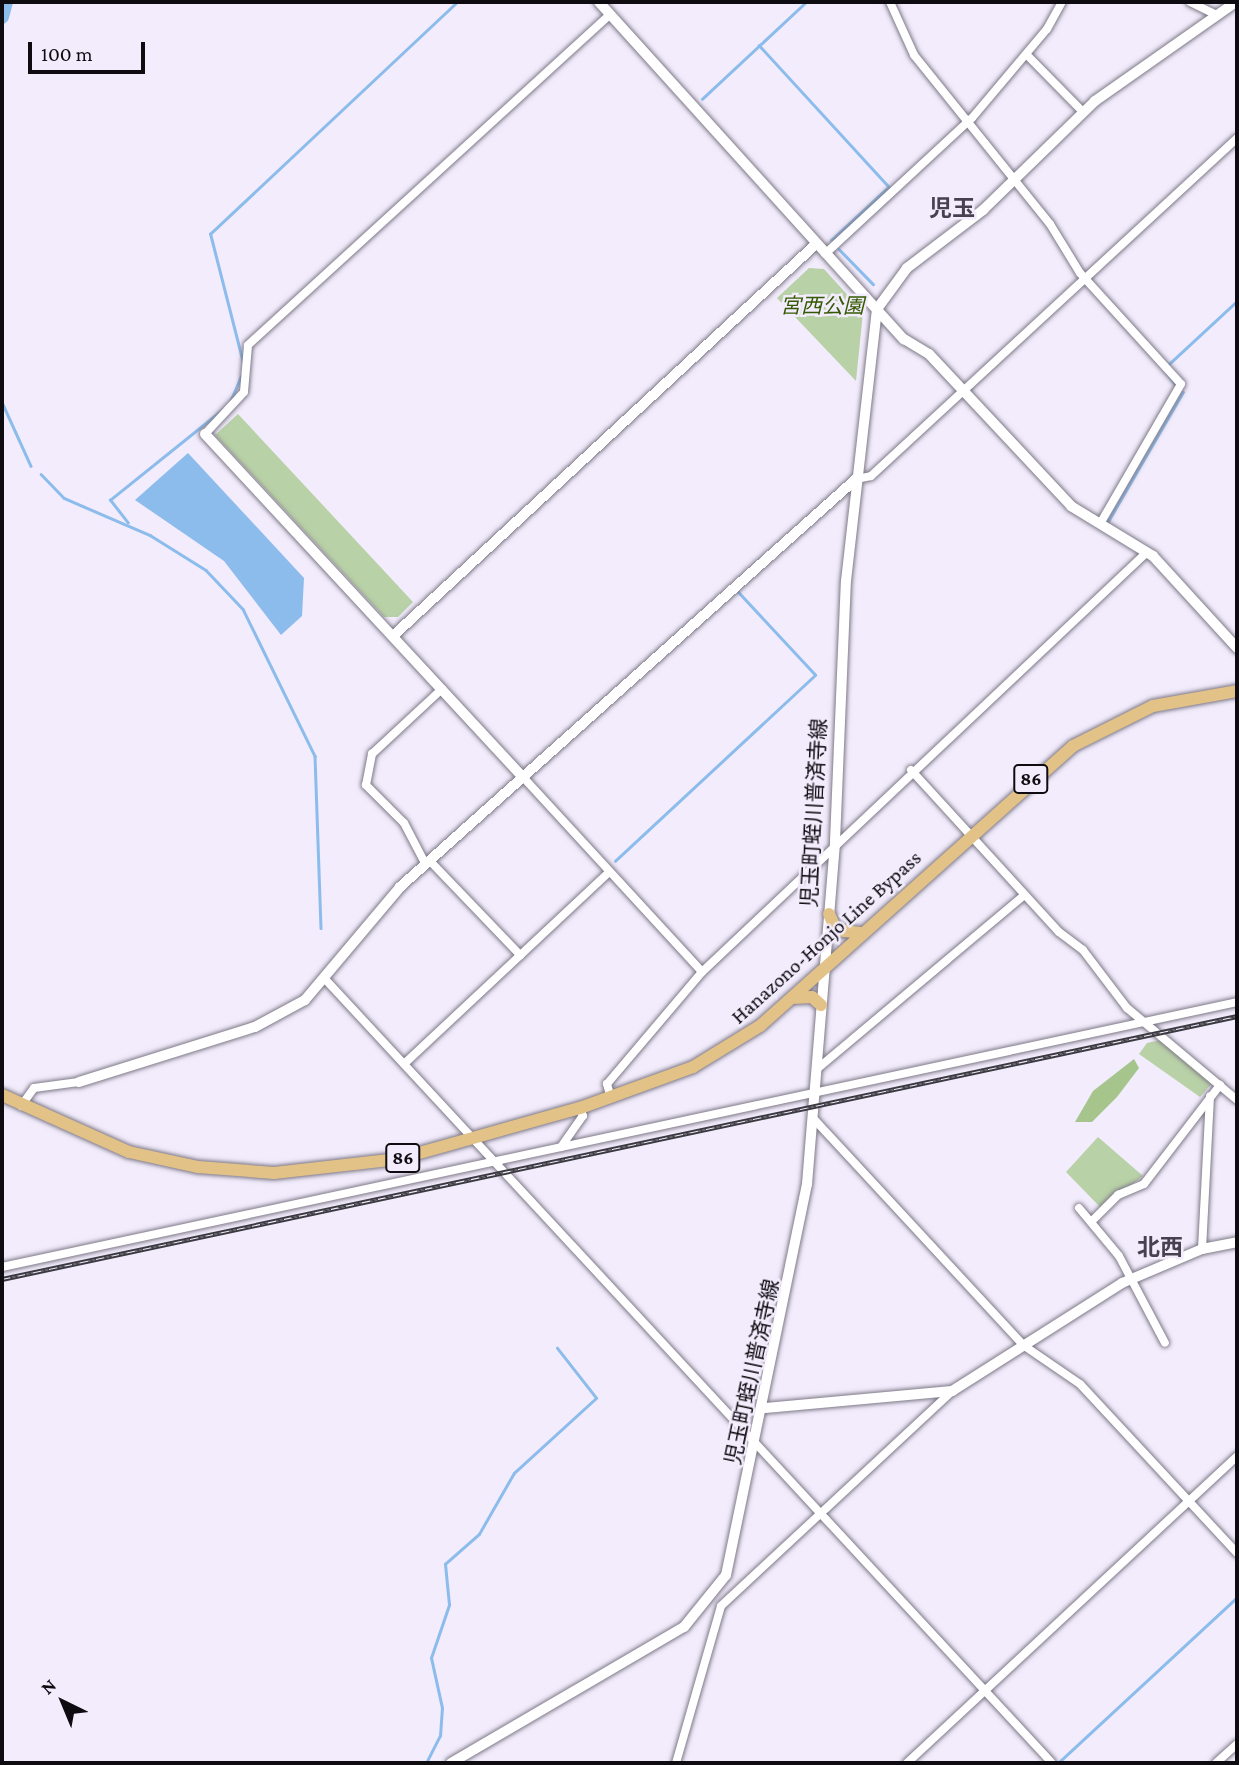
<!DOCTYPE html>
<html>
<head>
<meta charset="utf-8">
<style>
  body { margin:0 }
  #map { position:relative; width:1239px; height:1765px; overflow:hidden; background:#f2ecfc; font-family:"Crimson Pro","Noto Sans JP",serif }
  div>[style] { position:absolute }
  .green>* { inset:0; background:#b9d1a7 }
  .forest>* { inset:0; background:#a5c58c }
  .water>* { inset:0; background:#8cbcec }
  .stream>* { height:2.5px; margin:-1.25px; padding:0 1.25px; transform-origin:1.25px; border-radius:1.25px; background:#8cbcec }
  .river>* { height:14px; margin:-7px; padding:0 7px; transform-origin:7px; border-radius:7px; background:#8cbcec }
  .roads { filter:drop-shadow(0 0 2px #7e7987) drop-shadow(0 0 2px #7e7987) }
  .minor>* { height:8px; margin:-4px; padding:0 4px; transform-origin:4px; border-radius:4px; background:#fff }
  .tertiary>* { height:10px; margin:-5px; padding:0 5px; transform-origin:5px; border-radius:5px; background:#fff }
  .secondary>* { height:10px; margin:-5px; padding:0 5px; transform-origin:5px; border-radius:5px; background:#fff }
  .primary>* { height:12px; margin:-6px; padding:0 6px; transform-origin:6px; border-radius:6px; background:#e3c288 }
  .rail>* { height:5px; margin-top:-2.5px; transform-origin:0; background:repeating-linear-gradient(90deg,#f2ecfc 0 8px,#3c3a41 0 16px); box-sizing:border-box; border-block:2px solid #3c3a41 }
  span { translate:-50% -50%; white-space:nowrap; text-align:center; line-height:1.15; -webkit-text-stroke:5px #f2ecfc; paint-order:stroke }
  .shield-label span { padding:2px 5px; background:#f2ecfc; border:2px solid; border-radius:5px; -webkit-text-stroke-width:0 }
  .shield-label { font-size:19px; color:#0e0c11; font-weight:700 }
  .park-label { font-size:21px; color:#345900; font-style:italic }
  .street-label { font-size:21px; color:#0e0c11 }
  .neighbourhood-label { font-size:23px; color:#46414e; font-weight:700 }
  .frame { position:absolute; inset:0; border:4px solid #0e0c11; pointer-events:none }
  .north { position:absolute; left:28px; top:1667px; width:70px; height:70px; -webkit-text-stroke:5px #f2ecfc; paint-order:stroke; rotate:317deg; font-size:19px; font-weight:700; line-height:28px; text-align:center; color:#0e0c11 }
  .north::after { content:''; display:block; margin:auto; width:24px; height:32px; background:#0e0c11; clip-path:polygon(50% 0,100% 100%,50% 72%,0 100%) }
  .scale { position:absolute; left:28px; top:42px; width:117px; height:32px; box-sizing:border-box; border:4px solid #0e0c11; border-top:0; padding-left:9px; font-size:21px; line-height:24px; white-space:nowrap; color:#0e0c11; -webkit-text-stroke:5px #f2ecfc; paint-order:stroke }
</style>
</head>
<body>
<div id="map">
  <div class="green">
    <div style="clip-path:polygon(809px 268px,824px 269px,863px 312px,856px 381px,777px 298px)"></div>
    <div style="clip-path:polygon(238px 414px,413px 602px,398px 617px,384px 617px,215px 435px)"></div>
    <div style="clip-path:polygon(1165px 1039px,1213px 1082px,1200px 1097px,1139px 1054px,1147px 1043px)"></div>
    <div style="clip-path:polygon(1098px 1137px,1143px 1176px,1101px 1208px,1066px 1172px)"></div>
  </div>
  <div class="forest">
    <div style="clip-path:polygon(1134px 1059px,1139px 1068px,1117px 1097px,1092px 1122px,1075px 1122px,1093px 1091px)"></div>
  </div>
  <div class="water">
    <div style="clip-path:polygon(188px 453px,304px 578px,302px 616px,281px 635px,224px 561px,135px 500px)"></div>
  </div>
  <div class="stream">
    <div style="left:759px;top:45px;width:193px;rotate:47.5deg"></div>
    <div style="left:889px;top:187px;width:78px;rotate:137.1deg"></div>
    <div style="left:702px;top:99px;width:142px;rotate:-43deg"></div>
    <div style="left:839px;top:249px;width:49px;rotate:45.8deg"></div>
    <div style="left:243px;top:363px;width:133px;rotate:-104.3deg"></div>
    <div style="left:210px;top:234px;width:339px;rotate:-43.2deg"></div>
    <div style="left:1169px;top:364px;width:93px;rotate:-42.8deg"></div>
    <div style="left:1164px;top:369px;width:20px;rotate:53deg"></div>
    <div style="left:2px;top:402px;width:70px;rotate:65.6deg"></div>
    <div style="left:230px;top:402px;width:28px;rotate:-67deg"></div>
    <div style="left:41px;top:474px;width:33px;rotate:46deg"></div>
    <div style="left:64px;top:498px;width:94px;rotate:23.3deg"></div>
    <div style="left:150px;top:535px;width:66px;rotate:32deg"></div>
    <div style="left:206px;top:570px;width:54px;rotate:46.5deg"></div>
    <div style="left:243px;top:609px;width:164px;rotate:63.9deg"></div>
    <div style="left:315px;top:756px;width:172px;rotate:88deg"></div>
    <div style="left:128px;top:523px;width:29px;rotate:-128deg"></div>
    <div style="left:110px;top:500px;width:145px;rotate:-38.8deg"></div>
    <div style="left:1107px;top:523px;width:151px;rotate:-59.9deg"></div>
    <div style="left:615px;top:861px;width:273px;rotate:-42.9deg"></div>
    <div style="left:815px;top:675px;width:115px;rotate:-132.9deg"></div>
    <div style="left:426px;top:1763px;width:30px;rotate:-63deg"></div>
    <div style="left:440px;top:1736px;width:28px;rotate:-86deg"></div>
    <div style="left:442px;top:1708px;width:51px;rotate:-102.4deg"></div>
    <div style="left:431px;top:1658px;width:56px;rotate:-71.2deg"></div>
    <div style="left:449px;top:1605px;width:41px;rotate:-95.6deg"></div>
    <div style="left:445px;top:1564px;width:45px;rotate:-41.4deg"></div>
    <div style="left:479px;top:1534px;width:70px;rotate:-60.2deg"></div>
    <div style="left:514px;top:1473px;width:111px;rotate:-42.4deg"></div>
    <div style="left:596px;top:1398px;width:63px;rotate:-128deg"></div>
    <div style="left:1058px;top:1763px;width:244px;rotate:-42.8deg"></div>
  </div>
  <div class="river">
    <div style="left:2px;top:17px;width:16px;rotate:-75deg"></div>
  </div>
  <div class="roads">
    <div class="minor">
      <div style="left:890px;top:2px;width:58px;rotate:65.6deg"></div>
      <div style="left:914px;top:55px;width:217px;rotate:51.2deg"></div>
      <div style="left:1050px;top:224px;width:57px;rotate:58.5deg"></div>
      <div style="left:1080px;top:273px;width:150px;rotate:47.7deg"></div>
      <div style="left:1181px;top:384px;width:162px;rotate:120.1deg"></div>
      <div style="left:1190px;top:2px;width:30px;rotate:26deg"></div>
      <div style="left:1027px;top:55px;width:80px;rotate:45.5deg"></div>
      <div style="left:825px;top:254px;width:200px;rotate:-42.8deg"></div>
      <div style="left:972px;top:118px;width:116px;rotate:-49.9deg"></div>
      <div style="left:1047px;top:29px;width:31px;rotate:-61deg"></div>
      <div style="left:205px;top:434px;width:57px;rotate:-47.1deg"></div>
      <div style="left:244px;top:392px;width:47px;rotate:-85.1deg"></div>
      <div style="left:248px;top:345px;width:491px;rotate:-42.4deg"></div>
      <div style="left:856px;top:479px;width:15px;rotate:-11deg"></div>
      <div style="left:871px;top:476px;width:498px;rotate:-42.7deg"></div>
      <div style="left:911px;top:770px;width:219px;rotate:47.6deg"></div>
      <div style="left:1059px;top:932px;width:30px;rotate:37deg"></div>
      <div style="left:1083px;top:950px;width:73px;rotate:52.8deg"></div>
      <div style="left:1127px;top:1008px;width:143px;rotate:39.9deg"></div>
      <div style="left:522px;top:776px;width:266px;rotate:47.4deg"></div>
      <div style="left:429px;top:860px;width:132px;rotate:46.2deg"></div>
      <div style="left:425px;top:863px;width:45px;rotate:-117.7deg"></div>
      <div style="left:404px;top:823px;width:54px;rotate:-135deg"></div>
      <div style="left:366px;top:785px;width:32px;rotate:-79deg"></div>
      <div style="left:372px;top:754px;width:96px;rotate:-42.9deg"></div>
      <div style="left:325px;top:979px;width:1069px;rotate:47.16deg"></div>
      <div style="left:404px;top:1064px;width:279px;rotate:-43.1deg"></div>
      <div style="left:817px;top:1069px;width:270px;rotate:-40deg"></div>
      <div style="left:611px;top:1098px;width:15px;rotate:-106deg"></div>
      <div style="left:607px;top:1084px;width:147px;rotate:-49.7deg"></div>
      <div style="left:702px;top:972px;width:612px;rotate:-43.34deg"></div>
      <div style="left:21px;top:1106px;width:22px;rotate:-54deg"></div>
      <div style="left:34px;top:1088px;width:45px;rotate:-7.6deg"></div>
      <div style="left:813px;top:1118px;width:309px;rotate:47.2deg"></div>
      <div style="left:1023px;top:1345px;width:69px;rotate:34.4deg"></div>
      <div style="left:1080px;top:1384px;width:231px;rotate:47.1deg"></div>
      <div style="left:561px;top:1147px;width:38px;rotate:-55deg"></div>
      <div style="left:583px;top:1116px;width:9px;rotate:-111deg"></div>
      <div style="left:1079px;top:1208px;width:62px;rotate:50.2deg"></div>
      <div style="left:1119px;top:1256px;width:98px;rotate:62.1deg"></div>
      <div style="left:1092px;top:1221px;width:37px;rotate:-45deg"></div>
      <div style="left:1118px;top:1195px;width:28px;rotate:-23deg"></div>
      <div style="left:1144px;top:1184px;width:125px;rotate:-52.5deg"></div>
      <div style="left:1202px;top:1249px;width:153px;rotate:-87deg"></div>
      <div style="left:2px;top:1267px;width:1263px;rotate:-12.11deg"></div>
      <div style="left:676px;top:1763px;width:163px;rotate:-74deg"></div>
      <div style="left:721px;top:1606px;width:316px;rotate:-42.9deg"></div>
      <div style="left:907px;top:1763px;width:451px;rotate:-42.9deg"></div>
      <div style="left:1216px;top:1763px;width:28px;rotate:-42deg"></div>
    </div>
    <div class="tertiary">
      <div style="left:599px;top:2px;width:455px;rotate:47.9deg"></div>
      <div style="left:904px;top:339px;width:29px;rotate:31deg"></div>
      <div style="left:929px;top:354px;width:208px;rotate:46.9deg"></div>
      <div style="left:1071px;top:506px;width:96px;rotate:31.4deg"></div>
      <div style="left:1153px;top:556px;width:125px;rotate:47.6deg"></div>
      <div style="left:205px;top:434px;width:466px;rotate:47.2deg"></div>
      <div style="left:393px;top:636px;width:577px;rotate:-42.82deg"></div>
      <div style="left:79px;top:1082px;width:184px;rotate:-17.4deg"></div>
      <div style="left:255px;top:1027px;width:57px;rotate:-28.4deg"></div>
      <div style="left:305px;top:1000px;width:148px;rotate:-49.9deg"></div>
      <div style="left:400px;top:887px;width:612px;rotate:-41.82deg"></div>
      <div style="left:765px;top:1408px;width:188px;rotate:-5.2deg"></div>
      <div style="left:952px;top:1391px;width:201px;rotate:-32.4deg"></div>
      <div style="left:1122px;top:1283px;width:87px;rotate:-23deg"></div>
      <div style="left:1202px;top:1249px;width:36px;rotate:-11deg"></div>
    </div>
    <div class="secondary">
      <div style="left:451px;top:1763px;width:270px;rotate:-30.3deg"></div>
      <div style="left:684px;top:1627px;width:67px;rotate:-51.1deg"></div>
      <div style="left:726px;top:1575px;width:399px;rotate:-78.3deg"></div>
      <div style="left:807px;top:1184px;width:344px;rotate:-85.3deg"></div>
      <div style="left:835px;top:841px;width:260px;rotate:-87.6deg"></div>
      <div style="left:846px;top:581px;width:274px;rotate:-83.5deg"></div>
      <div style="left:877px;top:309px;width:51px;rotate:-53.8deg"></div>
      <div style="left:907px;top:268px;width:96px;rotate:-37.3deg"></div>
      <div style="left:983px;top:210px;width:156px;rotate:-44.2deg"></div>
      <div style="left:1095px;top:101px;width:172px;rotate:-35.1deg"></div>
    </div>
    <div class="primary">
      <div style="left:829px;top:914px;width:17px;rotate:66deg"></div>
      <div style="left:836px;top:930px;width:26px;rotate:7deg"></div>
      <div style="left:792px;top:998px;width:20px;rotate:-3deg"></div>
      <div style="left:812px;top:997px;width:12px;rotate:42deg"></div>
      <div style="left:2px;top:1095px;width:139px;rotate:24.2deg"></div>
      <div style="left:129px;top:1152px;width:71px;rotate:12.3deg"></div>
      <div style="left:198px;top:1167px;width:76px;rotate:4.5deg"></div>
      <div style="left:274px;top:1173px;width:125px;rotate:-6.4deg"></div>
      <div style="left:398px;top:1159px;width:189px;rotate:-15.7deg"></div>
      <div style="left:580px;top:1108px;width:120px;rotate:-19.9deg"></div>
      <div style="left:693px;top:1067px;width:79px;rotate:-31.5deg"></div>
      <div style="left:760px;top:1026px;width:420px;rotate:-41.8deg"></div>
      <div style="left:1073px;top:746px;width:89px;rotate:-26.6deg"></div>
      <div style="left:1153px;top:706px;width:85px;rotate:-10.1deg"></div>
    </div>
  </div>
  <div class="rail">
    <div style="left:2px;top:1279px;width:1263px;rotate:-12.02deg"></div>
  </div>
  <div class="shield-label">
    <span style="left:1031px;top:779px">86</span>
    <span style="left:403px;top:1158px">86</span>
  </div>
  <div class="park-label">
    <span style="left:822px;top:306px">宮西公園</span>
  </div>
  <div class="street-label">
    <span style="left:814px;top:813px;rotate:-87deg">児玉町蛭川普済寺線</span>
    <span style="left:826px;top:937px;rotate:-42deg">Hanazono-Honjo Line Bypass</span>
    <span style="left:752px;top:1372px;rotate:-78deg">児玉町蛭川普済寺線</span>
  </div>
  <div class="neighbourhood-label">
    <span style="left:952px;top:208px">児玉</span>
    <span style="left:1160px;top:1247px">北西</span>
  </div>
  <div class="frame"></div>
  <div class="north">N</div>
  <div class="scale">100 m</div>
</div>
</body>
</html>
